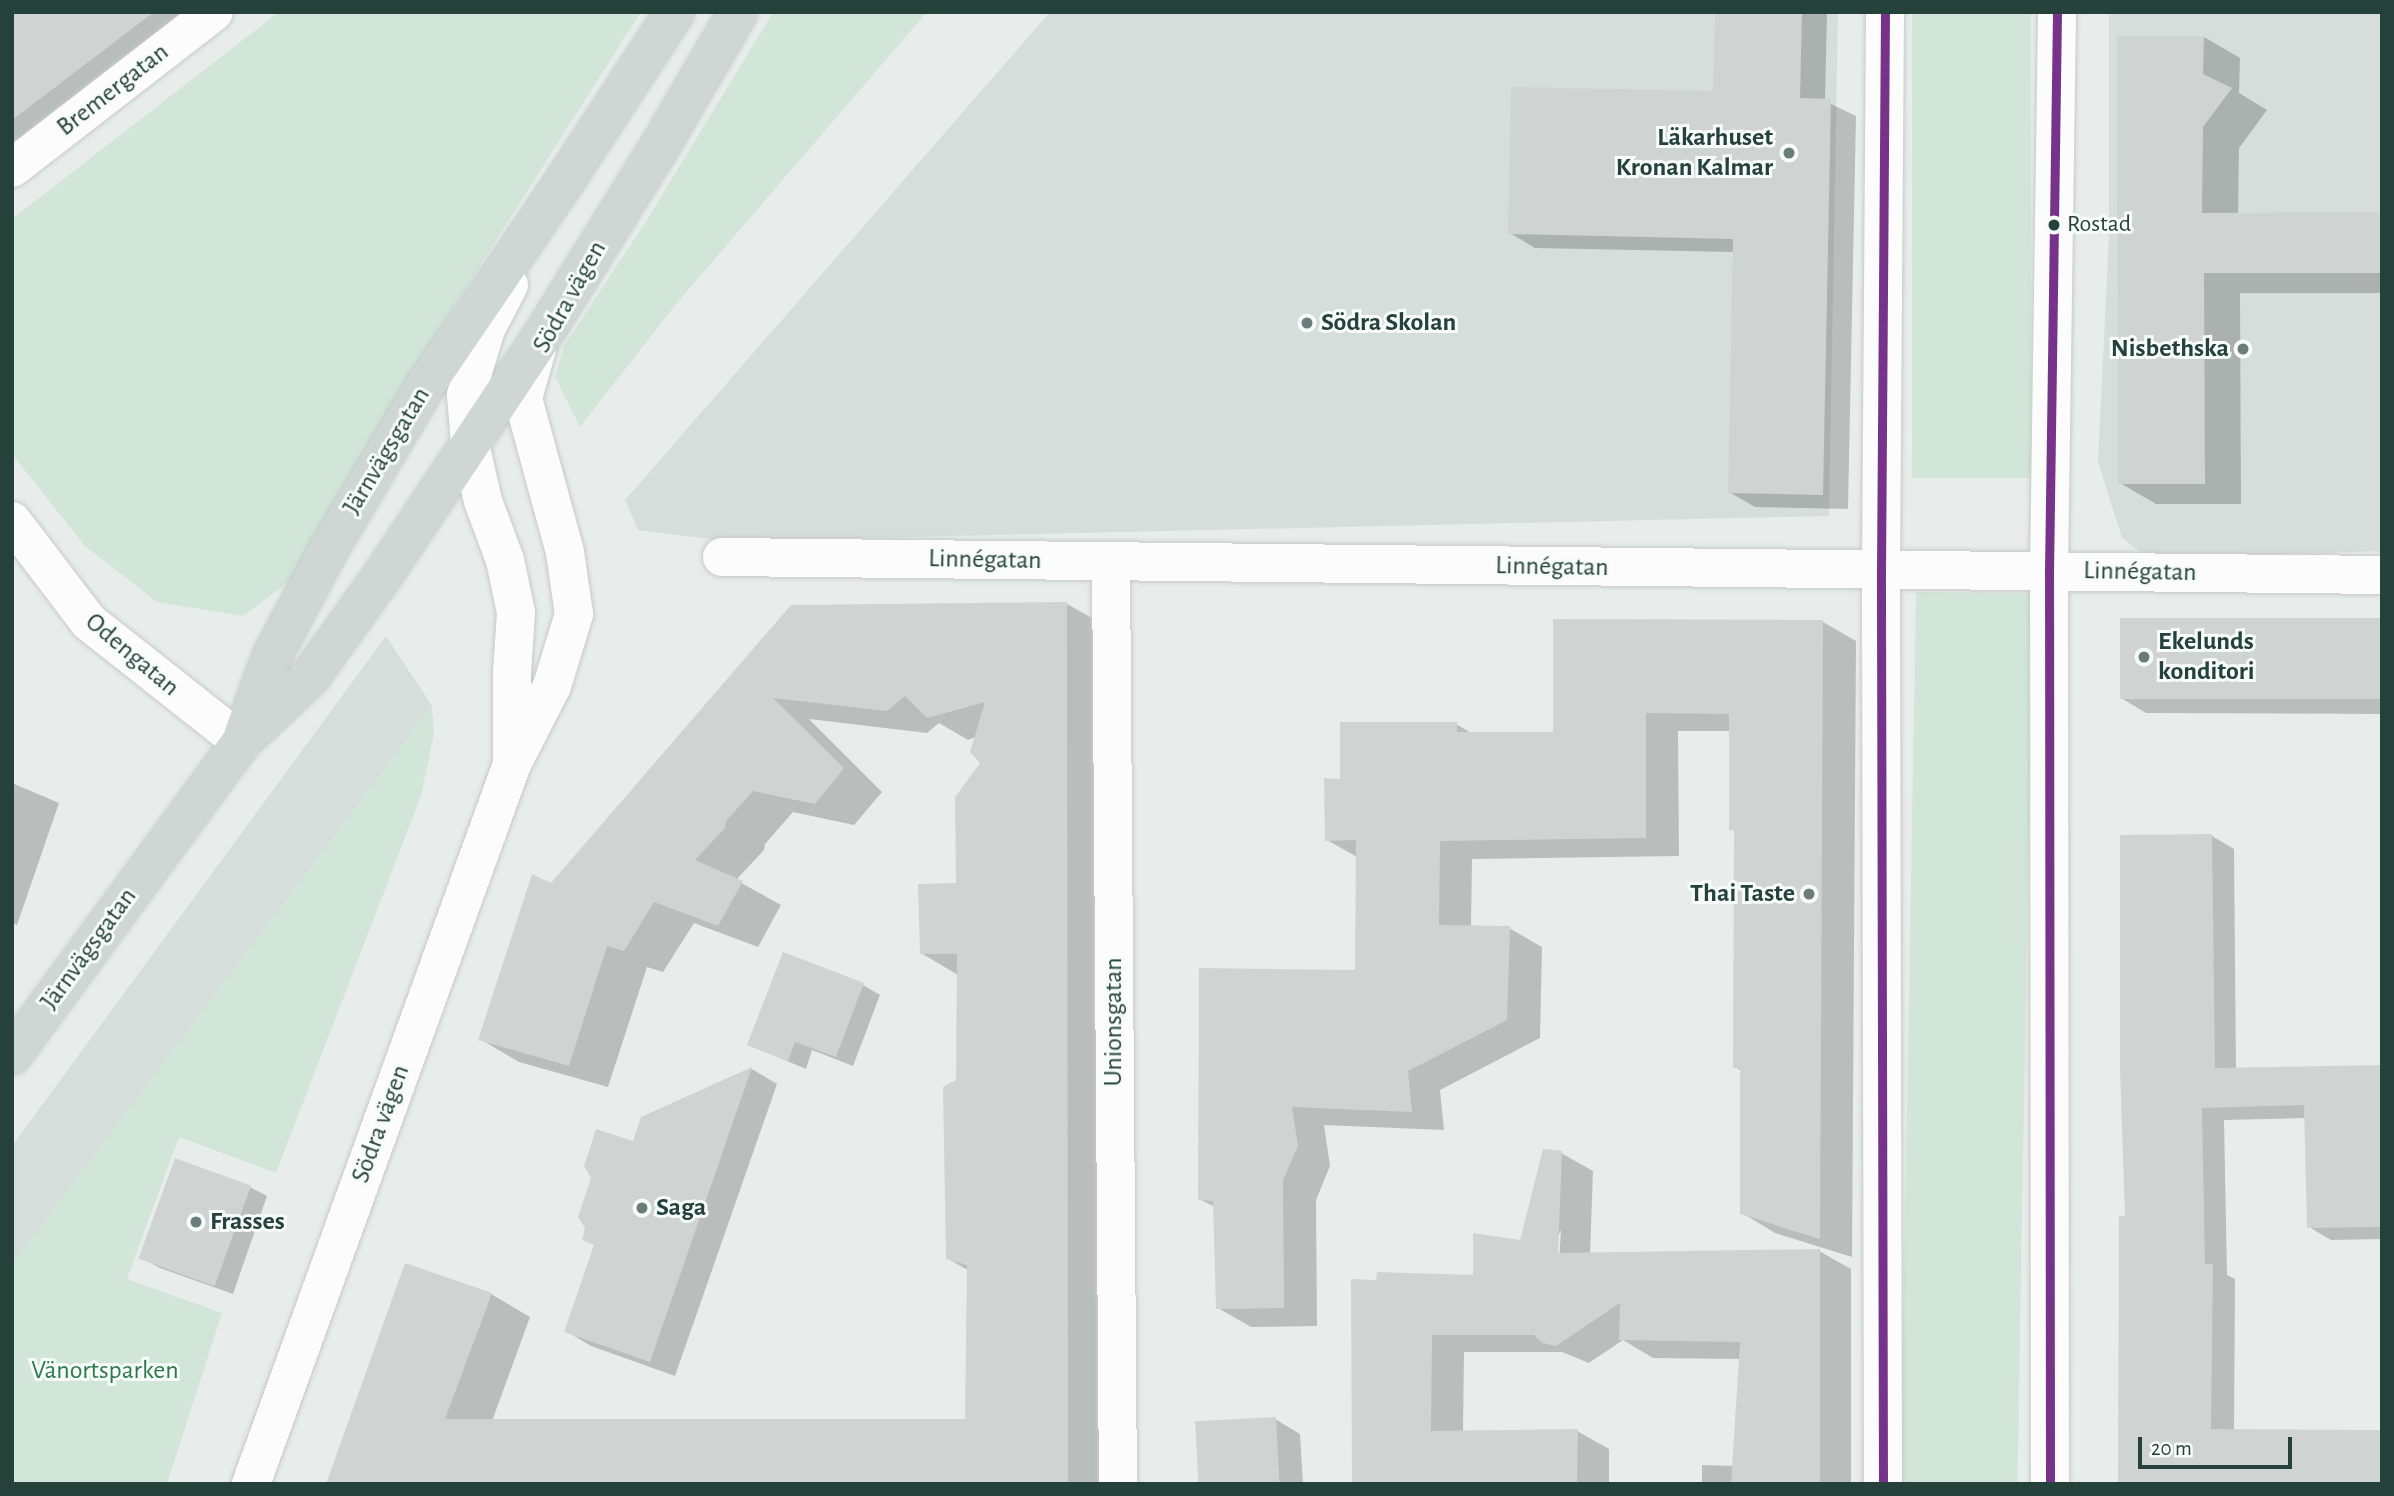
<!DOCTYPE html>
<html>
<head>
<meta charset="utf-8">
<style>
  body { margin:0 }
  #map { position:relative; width:2394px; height:1496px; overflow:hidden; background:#e8edeb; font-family:"Alegreya Sans",sans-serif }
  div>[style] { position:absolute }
  .built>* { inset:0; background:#d6dedb }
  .green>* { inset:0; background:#d1e6d8; transform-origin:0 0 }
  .shadow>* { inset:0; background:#0003 }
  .building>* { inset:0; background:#cfd4d2; transform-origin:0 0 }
  .roads { filter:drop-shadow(0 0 2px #c5cac8) drop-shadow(0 0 2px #c5cac8) }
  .minor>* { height:38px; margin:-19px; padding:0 19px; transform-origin:19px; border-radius:19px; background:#fcfcfc }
  .major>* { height:38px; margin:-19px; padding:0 19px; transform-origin:19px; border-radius:19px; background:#cfd7d5 }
  .bus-1>* { height:9px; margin:-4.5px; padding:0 4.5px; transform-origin:4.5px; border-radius:4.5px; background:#77328a }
  .dots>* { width:19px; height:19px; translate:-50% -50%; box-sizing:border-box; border:4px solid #f7fbf9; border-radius:50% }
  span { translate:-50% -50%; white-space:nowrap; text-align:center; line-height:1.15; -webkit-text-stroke:6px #f7fbf9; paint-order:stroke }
  .bus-label { font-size:24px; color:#24423a }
  .left { translate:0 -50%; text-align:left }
  .street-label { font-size:26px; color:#24423a }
  .poi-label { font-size:26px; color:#24423a; font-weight:700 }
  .right { translate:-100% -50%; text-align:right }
  .park-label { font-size:26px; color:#2d7a4b }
  .frame { position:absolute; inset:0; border:14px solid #24423a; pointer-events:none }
  .scale { position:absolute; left:2138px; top:1437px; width:154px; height:32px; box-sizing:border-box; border:4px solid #24423a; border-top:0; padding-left:9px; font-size:21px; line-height:24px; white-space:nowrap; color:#24423a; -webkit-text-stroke:5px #f7fbf9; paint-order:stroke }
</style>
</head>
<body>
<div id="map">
  <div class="built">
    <div style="clip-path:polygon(1050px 12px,1838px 12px,1829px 516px,726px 541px,638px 530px,625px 500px)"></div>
    <div style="clip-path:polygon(2109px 12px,2382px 12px,2382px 551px,2148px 558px,2122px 538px,2098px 462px,2109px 236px)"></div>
    <div style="clip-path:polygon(386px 636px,432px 706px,12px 1265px,12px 1146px)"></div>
  </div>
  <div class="green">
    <div style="clip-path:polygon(279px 12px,641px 12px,434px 338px,294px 578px,243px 616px,157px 602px,85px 546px,12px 454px,12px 219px)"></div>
    <div style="clip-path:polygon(773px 12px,927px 12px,677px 303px,580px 427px,555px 377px,564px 346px,647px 220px)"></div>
    <div style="left:1912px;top:12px;width:119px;height:466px"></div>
    <div style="left:1916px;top:592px;width:117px;height:892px;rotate:1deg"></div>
    <div style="clip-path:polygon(432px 706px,434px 734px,421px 796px,276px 1173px,179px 1137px,127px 1279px,222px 1313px,167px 1484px,12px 1484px,12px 1265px)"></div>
  </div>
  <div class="shadow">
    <div style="clip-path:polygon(12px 12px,228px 12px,12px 177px)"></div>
    <div style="clip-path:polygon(1717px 12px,1827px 12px,1825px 101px,1856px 116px,1848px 509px,1755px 507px,1729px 492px,1735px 252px,1535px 248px,1510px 233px,1715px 93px)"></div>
    <div style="clip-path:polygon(2204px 37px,2240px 58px,2239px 93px,2267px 110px,2239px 148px,2238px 215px,2382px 214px,2382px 293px,2240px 293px,2241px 504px,2156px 504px,2120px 483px)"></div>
    <div style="clip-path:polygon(1067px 604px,1106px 626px,1106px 1484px,328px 1484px,491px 1294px,530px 1317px,492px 1421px,967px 1421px,969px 1271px,947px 1258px,957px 1081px,958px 975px,921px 953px,958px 885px,982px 763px,976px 737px,968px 740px,939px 723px,927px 733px,809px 719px,882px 792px,854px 825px,793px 812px,765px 844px,764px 850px,736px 880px,781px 905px,758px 947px,694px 923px,663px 972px,647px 967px,608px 1087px,519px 1062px,480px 1039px,551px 885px,792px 607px)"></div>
    <div style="clip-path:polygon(2382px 620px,2382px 714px,2146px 713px,2121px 698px)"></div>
    <div style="clip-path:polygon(1823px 622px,1856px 641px,1852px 1257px,1775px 1233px,1742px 1213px,1742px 1071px,1735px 1067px,1736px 832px,1731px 731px,1678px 731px,1679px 856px,1472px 859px,1471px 927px,1509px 928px,1542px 947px,1540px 1038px,1440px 1090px,1444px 1130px,1324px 1125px,1330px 1166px,1316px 1200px,1317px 1326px,1251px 1327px,1218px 1308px,1215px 1207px,1199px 1199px,1356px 972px,1357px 857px,1327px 840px,1342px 780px,1456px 724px,1473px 734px,1554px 734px)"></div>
    <div style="clip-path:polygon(12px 783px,59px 803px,17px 925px,12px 923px)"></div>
    <div style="clip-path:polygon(2212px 836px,2234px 849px,2236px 1070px,2382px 1067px,2382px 1239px,2331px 1240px,2309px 1227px,2306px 1118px,2224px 1120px,2227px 1275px,2235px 1279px,2234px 1431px,2120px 1484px,2127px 1218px)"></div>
    <div style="clip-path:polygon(784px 955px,863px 985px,880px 995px,853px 1066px,812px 1050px,806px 1069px,749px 1045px)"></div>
    <div style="clip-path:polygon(752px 1069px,777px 1084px,675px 1376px,591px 1346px,566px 1331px,643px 1118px)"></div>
    <div style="clip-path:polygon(evenodd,1561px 1153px,1593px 1171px,1590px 1255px,1819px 1251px,1851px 1269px,1851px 1484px,1702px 1484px,1702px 1465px,1734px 1466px,1741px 1359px,1653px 1358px,1623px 1340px,1589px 1363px,1562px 1352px,1464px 1352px,1463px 1432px,1577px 1431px,1609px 1449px,1609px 1484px,1353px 1484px,1353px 1281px,1475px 1277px,1522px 1242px,1561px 1153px,1561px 1230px,1559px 1262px,1556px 1262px,1557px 1238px,1561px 1230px)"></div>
    <div style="clip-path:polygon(250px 1187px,267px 1196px,233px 1294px,160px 1268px,143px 1259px)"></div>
    <div style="clip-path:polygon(1275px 1419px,1300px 1434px,1303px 1484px,1197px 1484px)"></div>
  </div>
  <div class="building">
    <div style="clip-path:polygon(12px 12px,154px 12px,12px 120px)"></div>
    <div style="clip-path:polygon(1715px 12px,1802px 12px,1800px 98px,1831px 99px,1823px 495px,1728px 493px,1733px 239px,1508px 234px,1511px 87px,1713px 91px)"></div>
    <div style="clip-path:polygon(2117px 36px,2204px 36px,2203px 74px,2232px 88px,2203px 127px,2202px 213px,2382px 212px,2382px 273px,2204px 273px,2205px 484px,2118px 484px)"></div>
    <div style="clip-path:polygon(1067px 602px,1068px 1484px,326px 1484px,405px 1263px,492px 1293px,445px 1419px,965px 1419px,967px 1265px,946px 1259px,943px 1087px,956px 1080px,957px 954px,920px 954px,918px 884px,956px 883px,955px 797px,980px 763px,970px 752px,985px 702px,927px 718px,905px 696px,887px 711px,773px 698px,844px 768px,815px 804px,753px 791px,726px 821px,725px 828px,695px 860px,743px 881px,718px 926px,654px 902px,624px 951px,607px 946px,569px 1066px,478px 1040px,532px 874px,551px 883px,791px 605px)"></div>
    <div style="left:2120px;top:618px;width:262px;height:81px"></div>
    <div style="clip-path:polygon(1553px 619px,1823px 620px,1820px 1239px,1740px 1214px,1740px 1068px,1733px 1068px,1734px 831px,1729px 830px,1729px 714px,1646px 713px,1646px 838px,1440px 841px,1439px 925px,1510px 926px,1507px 1020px,1408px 1071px,1412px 1112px,1292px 1107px,1298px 1146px,1283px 1180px,1284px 1308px,1216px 1309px,1213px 1201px,1198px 1200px,1199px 968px,1355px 970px,1356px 840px,1325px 841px,1324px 778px,1340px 779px,1340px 722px,1457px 722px,1457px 732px,1553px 732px)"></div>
    <div style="clip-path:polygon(2212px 834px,2215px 1068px,2382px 1065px,2382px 1227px,2307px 1228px,2304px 1105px,2202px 1108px,2205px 1264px,2213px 1264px,2211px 1429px,2382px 1430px,2382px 1484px,2118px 1484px,2119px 1216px,2125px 1216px,2120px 1069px,2120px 835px)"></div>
    <div style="clip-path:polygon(783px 952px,864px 983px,836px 1057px,795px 1042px,788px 1061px,747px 1045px)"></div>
    <div style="clip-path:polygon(752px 1067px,650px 1362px,564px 1332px,594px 1245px,582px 1240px,585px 1228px,578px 1217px,591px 1178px,584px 1166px,596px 1129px,633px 1141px,641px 1117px)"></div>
    <div style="clip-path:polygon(1543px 1149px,1562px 1151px,1558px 1253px,1820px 1249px,1820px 1484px,1731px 1484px,1740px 1342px,1619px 1340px,1620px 1303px,1556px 1346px,1542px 1343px,1534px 1335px,1432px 1335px,1431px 1431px,1578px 1429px,1577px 1484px,1352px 1484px,1351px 1279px,1376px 1280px,1377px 1272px,1473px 1275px,1473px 1233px,1520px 1240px)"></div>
    <div style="left:175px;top:1158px;width:81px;height:107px;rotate:20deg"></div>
    <div style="left:1276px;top:1417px;width:67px;height:81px;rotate:87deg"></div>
  </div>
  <div class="roads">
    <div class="minor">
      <div style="left:12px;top:168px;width:255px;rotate:-37.7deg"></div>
      <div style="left:509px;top:285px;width:50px;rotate:117.6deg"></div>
      <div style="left:486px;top:329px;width:69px;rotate:106.9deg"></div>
      <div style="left:466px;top:395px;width:49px;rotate:85.3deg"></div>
      <div style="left:470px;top:444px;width:58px;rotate:77.2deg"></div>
      <div style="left:483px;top:501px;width:63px;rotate:69.6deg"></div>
      <div style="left:505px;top:560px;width:53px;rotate:78.1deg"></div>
      <div style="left:516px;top:612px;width:61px;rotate:93.8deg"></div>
      <div style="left:512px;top:673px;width:86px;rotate:90deg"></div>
      <div style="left:12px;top:521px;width:127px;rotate:52.7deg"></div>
      <div style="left:89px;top:622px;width:194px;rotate:38.3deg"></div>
      <div style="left:722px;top:557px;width:1660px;rotate:0.62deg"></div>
      <div style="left:1111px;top:561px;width:923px;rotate:89.57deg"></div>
      <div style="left:251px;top:1484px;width:766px;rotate:-70.07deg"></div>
      <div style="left:512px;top:764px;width:88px;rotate:-62.9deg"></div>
      <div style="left:552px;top:686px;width:75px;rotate:-73deg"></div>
      <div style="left:574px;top:614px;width:63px;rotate:-98.3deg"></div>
      <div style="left:565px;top:552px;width:160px;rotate:-105.3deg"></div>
      <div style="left:523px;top:398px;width:51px;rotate:-74.1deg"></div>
      <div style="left:1883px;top:1484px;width:913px;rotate:-90.13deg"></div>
      <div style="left:1881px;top:571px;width:559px;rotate:-89.59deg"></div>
      <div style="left:2050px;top:1484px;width:912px;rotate:-90.06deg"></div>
      <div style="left:2049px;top:572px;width:560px;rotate:-89.18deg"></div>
    </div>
    <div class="major">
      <div style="left:243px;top:736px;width:85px;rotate:-70.1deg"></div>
      <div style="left:272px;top:656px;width:123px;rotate:-62deg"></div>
      <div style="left:330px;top:547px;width:191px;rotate:-59.4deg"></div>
      <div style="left:427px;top:383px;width:247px;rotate:-55.7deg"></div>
      <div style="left:566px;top:179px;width:199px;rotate:-56.9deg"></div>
      <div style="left:12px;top:1055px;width:388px;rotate:-53.8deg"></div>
      <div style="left:241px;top:742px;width:95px;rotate:-43.3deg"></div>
      <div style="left:310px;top:677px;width:122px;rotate:-54.4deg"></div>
      <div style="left:381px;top:578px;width:288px;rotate:-56.3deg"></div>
      <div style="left:541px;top:338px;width:224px;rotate:-58.2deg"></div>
      <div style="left:659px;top:148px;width:157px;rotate:-59.8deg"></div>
    </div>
  </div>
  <div class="bus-1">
    <div style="left:1883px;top:1484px;width:913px;rotate:-90.13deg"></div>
    <div style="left:1881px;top:571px;width:559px;rotate:-89.59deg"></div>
    <div style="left:2050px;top:1484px;width:912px;rotate:-90.06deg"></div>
    <div style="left:2049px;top:572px;width:560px;rotate:-89.18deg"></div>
  </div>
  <div class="dots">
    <div style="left:1789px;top:153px;background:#697e78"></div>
    <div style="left:2054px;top:225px;background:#24423a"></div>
    <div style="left:1307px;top:323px;background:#697e78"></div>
    <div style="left:2243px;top:349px;background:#697e78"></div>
    <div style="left:2144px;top:657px;background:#697e78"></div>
    <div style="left:1809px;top:894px;background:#697e78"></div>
    <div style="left:642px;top:1208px;background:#697e78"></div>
    <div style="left:196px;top:1222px;background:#697e78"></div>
  </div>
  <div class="bus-label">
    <span class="left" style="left:2067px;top:225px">Rostad</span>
  </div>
  <div class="street-label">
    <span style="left:113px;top:90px;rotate:-38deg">Bremergatan</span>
    <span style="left:570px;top:297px;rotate:-61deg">Södra vägen</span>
    <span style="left:387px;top:451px;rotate:-59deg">Järnvägsgatan</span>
    <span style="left:985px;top:560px;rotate:1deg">Linnégatan</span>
    <span style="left:1552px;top:567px;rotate:1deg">Linnégatan</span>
    <span style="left:2140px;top:572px;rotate:1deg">Linnégatan</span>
    <span style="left:132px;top:655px;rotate:40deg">Odengatan</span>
    <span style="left:89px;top:949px;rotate:-54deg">Järnvägsgatan</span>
    <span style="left:1114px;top:1022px;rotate:-90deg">Unionsgatan</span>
    <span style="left:381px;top:1124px;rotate:-70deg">Södra vägen</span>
  </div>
  <div class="poi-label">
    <span class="right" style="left:1773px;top:153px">Läkarhuset<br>Kronan Kalmar</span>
    <span class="left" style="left:1321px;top:323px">Södra Skolan</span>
    <span class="right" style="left:2229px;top:349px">Nisbethska</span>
    <span class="left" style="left:2158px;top:657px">Ekelunds<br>konditori</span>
    <span class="right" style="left:1795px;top:894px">Thai Taste</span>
    <span class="left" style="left:656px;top:1208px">Saga</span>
    <span class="left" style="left:210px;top:1222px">Frasses</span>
  </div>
  <div class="park-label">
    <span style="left:105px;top:1371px">Vänortsparken</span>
  </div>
  <div class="frame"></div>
  <div class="scale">20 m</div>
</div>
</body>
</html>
